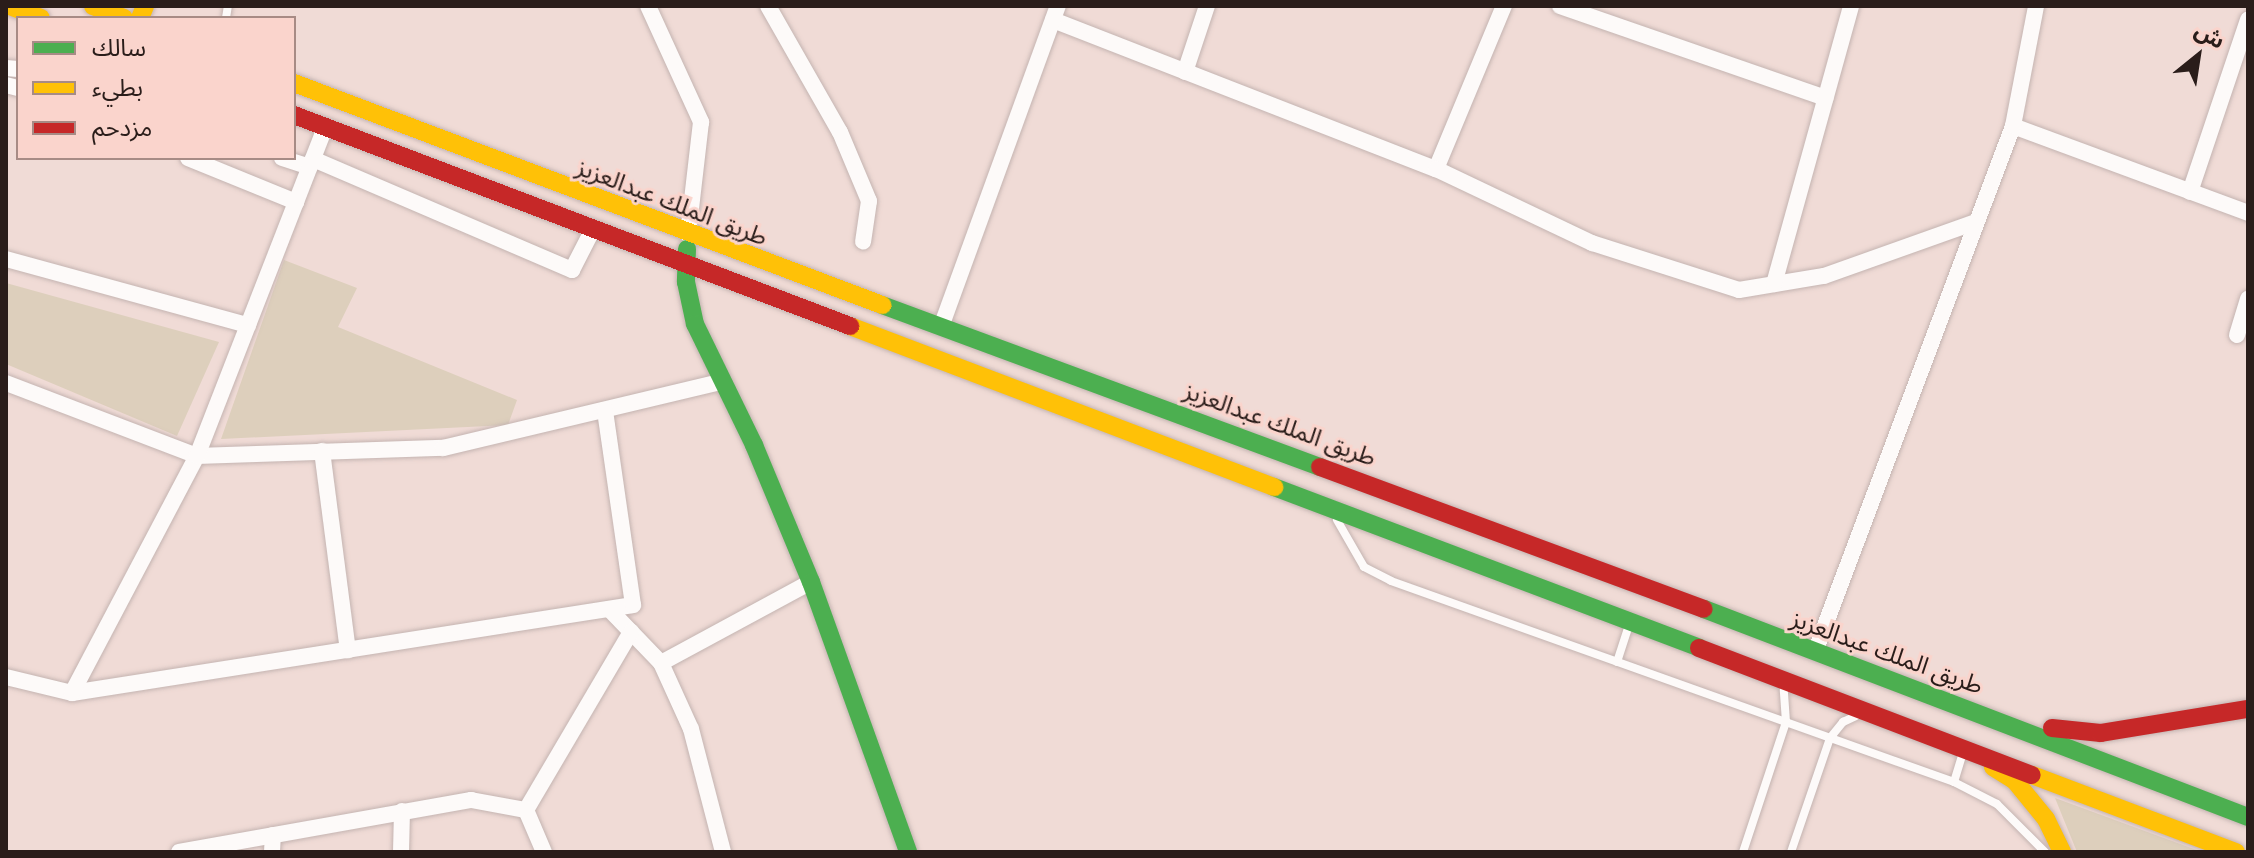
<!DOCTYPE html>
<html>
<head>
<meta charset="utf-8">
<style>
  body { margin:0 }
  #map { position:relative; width:2254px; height:858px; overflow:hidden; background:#f0dbd6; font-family:Mulish,"Noto Sans Arabic",sans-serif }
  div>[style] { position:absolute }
  .green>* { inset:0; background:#ddcfbc }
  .roads { filter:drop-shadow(0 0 2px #c4b4b1) drop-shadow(0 0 2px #c4b4b1) }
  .lane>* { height:8px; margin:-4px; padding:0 4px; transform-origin:4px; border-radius:4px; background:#fdfaf9 }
  .street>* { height:16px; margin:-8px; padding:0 8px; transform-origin:8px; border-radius:8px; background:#fdfaf9 }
  .fast>* { height:18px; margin:-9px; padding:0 9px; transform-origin:9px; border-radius:9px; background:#4caf50 }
  .slow>* { height:18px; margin:-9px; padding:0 9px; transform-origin:9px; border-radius:9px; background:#ffc107 }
  .jam>* { height:18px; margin:-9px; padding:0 9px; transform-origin:9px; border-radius:9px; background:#c62828 }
  span { translate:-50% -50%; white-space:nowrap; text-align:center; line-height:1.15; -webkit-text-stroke:6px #fad4cc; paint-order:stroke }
  .street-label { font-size:24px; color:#2a1d1a }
  .frame { position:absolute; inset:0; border:8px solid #2a1d1a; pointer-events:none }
  .legend { position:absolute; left:16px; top:16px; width:280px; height:144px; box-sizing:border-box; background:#fad4cc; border:2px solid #a78b85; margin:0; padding:10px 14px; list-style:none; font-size:24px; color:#2a1d1a }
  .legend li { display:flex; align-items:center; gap:16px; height:40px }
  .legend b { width:40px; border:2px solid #a78b85 }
  .north { position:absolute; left:2158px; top:16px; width:80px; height:80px; -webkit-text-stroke:6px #fad4cc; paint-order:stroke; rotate:30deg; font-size:22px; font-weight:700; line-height:32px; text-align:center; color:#2a1d1a }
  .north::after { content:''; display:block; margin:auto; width:28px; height:36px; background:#2a1d1a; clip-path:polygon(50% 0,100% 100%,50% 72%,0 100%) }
</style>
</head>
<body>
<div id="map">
  <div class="green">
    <div style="clip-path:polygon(284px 260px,357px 288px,338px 327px,517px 400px,508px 425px,221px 439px)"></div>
    <div style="clip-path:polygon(6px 283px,219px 342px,177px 436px,6px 364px)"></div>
    <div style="clip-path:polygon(2055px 798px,2202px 852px,2077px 852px)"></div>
  </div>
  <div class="roads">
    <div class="lane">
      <div style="left:226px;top:18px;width:12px;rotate:-81deg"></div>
      <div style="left:1337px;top:520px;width:54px;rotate:60.1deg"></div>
      <div style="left:1364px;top:567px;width:30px;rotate:27deg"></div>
      <div style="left:1391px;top:581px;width:598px;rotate:19.65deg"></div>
      <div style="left:1954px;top:782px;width:48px;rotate:27.1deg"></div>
      <div style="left:1997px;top:804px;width:68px;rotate:45deg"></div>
      <div style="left:1617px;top:662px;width:35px;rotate:-72deg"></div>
      <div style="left:1954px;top:782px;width:27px;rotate:-73deg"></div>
      <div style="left:1743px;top:852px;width:137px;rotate:-71.7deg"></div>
      <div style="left:1786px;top:722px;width:32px;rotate:-94deg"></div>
      <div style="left:1791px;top:852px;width:120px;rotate:-71.1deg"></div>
      <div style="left:1830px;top:738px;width:21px;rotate:-51deg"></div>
      <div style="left:1843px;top:722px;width:14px;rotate:-25deg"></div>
    </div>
    <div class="street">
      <div style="left:648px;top:6px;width:128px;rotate:65.4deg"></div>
      <div style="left:701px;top:122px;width:113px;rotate:96.6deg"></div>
      <div style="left:768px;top:6px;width:145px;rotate:60.3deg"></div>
      <div style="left:840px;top:132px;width:75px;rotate:67.2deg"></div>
      <div style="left:869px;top:201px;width:41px;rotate:98.3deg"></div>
      <div style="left:1560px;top:6px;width:281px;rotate:19.1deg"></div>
      <div style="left:1053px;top:20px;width:411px;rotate:21.3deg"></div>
      <div style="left:1436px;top:169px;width:177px;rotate:-67.4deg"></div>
      <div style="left:6px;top:68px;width:12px;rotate:5deg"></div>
      <div style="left:1185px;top:72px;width:70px;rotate:-71.6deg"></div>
      <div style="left:6px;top:85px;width:12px;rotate:14deg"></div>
      <div style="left:2013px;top:126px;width:251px;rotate:20.3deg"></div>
      <div style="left:188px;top:158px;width:117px;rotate:22.2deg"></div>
      <div style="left:282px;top:158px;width:29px;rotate:18deg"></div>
      <div style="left:313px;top:159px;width:282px;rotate:23.2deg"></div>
      <div style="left:572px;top:270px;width:46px;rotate:-62.9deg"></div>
      <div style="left:1436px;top:169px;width:173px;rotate:25.4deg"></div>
      <div style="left:1592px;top:243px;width:154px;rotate:17.7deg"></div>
      <div style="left:1739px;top:290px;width:86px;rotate:-9.4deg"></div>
      <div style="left:1824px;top:276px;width:161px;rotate:-19.6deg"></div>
      <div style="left:2190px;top:192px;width:182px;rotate:-71.4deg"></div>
      <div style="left:6px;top:259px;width:251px;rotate:15.3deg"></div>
      <div style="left:1774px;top:284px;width:288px;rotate:-74.5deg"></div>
      <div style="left:941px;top:327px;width:342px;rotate:-70deg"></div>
      <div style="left:2237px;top:335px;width:38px;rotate:-73deg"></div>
      <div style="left:6px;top:383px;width:204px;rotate:20.9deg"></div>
      <div style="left:197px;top:456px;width:246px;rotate:-1.9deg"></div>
      <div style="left:443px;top:448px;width:285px;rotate:-13.4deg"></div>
      <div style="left:322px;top:451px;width:201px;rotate:82.6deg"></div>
      <div style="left:609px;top:609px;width:75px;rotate:46.1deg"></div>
      <div style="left:661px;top:663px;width:72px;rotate:65.6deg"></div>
      <div style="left:691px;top:729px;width:127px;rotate:75.4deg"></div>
      <div style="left:1815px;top:652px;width:562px;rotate:-69.37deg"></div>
      <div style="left:2013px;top:126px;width:122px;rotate:-79.1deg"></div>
      <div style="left:661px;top:663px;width:170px;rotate:-28.4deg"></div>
      <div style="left:6px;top:677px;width:68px;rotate:13.6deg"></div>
      <div style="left:72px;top:693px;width:568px;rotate:-8.91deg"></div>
      <div style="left:633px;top:605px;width:197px;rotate:-98.2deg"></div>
      <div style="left:72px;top:693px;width:268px;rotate:-62.2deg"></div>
      <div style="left:197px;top:456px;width:353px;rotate:-68.7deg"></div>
      <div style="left:526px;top:810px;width:207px;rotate:-59.5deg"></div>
      <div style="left:179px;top:852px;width:297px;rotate:-10.1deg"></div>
      <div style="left:471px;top:800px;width:56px;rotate:10.3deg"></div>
      <div style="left:526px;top:810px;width:46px;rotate:66.8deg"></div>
      <div style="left:272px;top:852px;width:17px;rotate:-87deg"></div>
      <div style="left:401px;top:852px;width:41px;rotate:-88.6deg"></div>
    </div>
    <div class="fast">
      <div style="left:687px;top:249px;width:33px;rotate:92deg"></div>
      <div style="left:686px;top:282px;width:43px;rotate:77.9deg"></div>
      <div style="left:695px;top:324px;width:135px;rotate:64deg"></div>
      <div style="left:754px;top:445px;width:148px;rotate:67.4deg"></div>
      <div style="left:811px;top:582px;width:287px;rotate:70.2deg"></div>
      <div style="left:882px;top:305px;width:467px;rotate:20.3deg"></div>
      <div style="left:1274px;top:487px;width:454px;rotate:20.7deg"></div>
      <div style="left:1704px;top:609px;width:582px;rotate:20.92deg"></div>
    </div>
    <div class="slow">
      <div style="left:10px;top:6px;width:33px;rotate:21deg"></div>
      <div style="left:93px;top:6px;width:33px;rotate:21deg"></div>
      <div style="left:140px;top:18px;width:13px;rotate:-67deg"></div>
      <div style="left:294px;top:83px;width:629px;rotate:20.68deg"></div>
      <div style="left:850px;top:326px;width:454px;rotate:20.8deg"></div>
      <div style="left:1993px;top:767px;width:26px;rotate:32deg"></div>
      <div style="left:2015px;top:781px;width:49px;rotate:50.8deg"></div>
      <div style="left:2046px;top:819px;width:37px;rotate:64deg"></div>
      <div style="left:2032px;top:775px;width:218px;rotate:20.7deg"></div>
    </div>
    <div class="jam">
      <div style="left:294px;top:115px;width:595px;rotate:20.78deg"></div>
      <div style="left:1320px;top:467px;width:409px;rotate:20.3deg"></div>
      <div style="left:1699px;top:648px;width:356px;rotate:20.9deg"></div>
      <div style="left:2052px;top:728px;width:49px;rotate:5.8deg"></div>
      <div style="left:2101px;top:733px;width:149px;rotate:-9.3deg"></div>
    </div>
  </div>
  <div class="street-label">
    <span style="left:672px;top:202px;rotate:21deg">طريق الملك عبدالعزيز</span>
    <span style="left:1280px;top:424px;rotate:20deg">طريق الملك عبدالعزيز</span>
    <span style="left:1887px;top:652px;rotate:20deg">طريق الملك عبدالعزيز</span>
  </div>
  <div class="frame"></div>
  <ul class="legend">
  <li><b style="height:10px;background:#4caf50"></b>سالك</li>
  <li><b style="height:10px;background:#ffc107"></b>بطيء</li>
  <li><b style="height:10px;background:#c62828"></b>مزدحم</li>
  </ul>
  <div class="north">ش</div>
</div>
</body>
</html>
